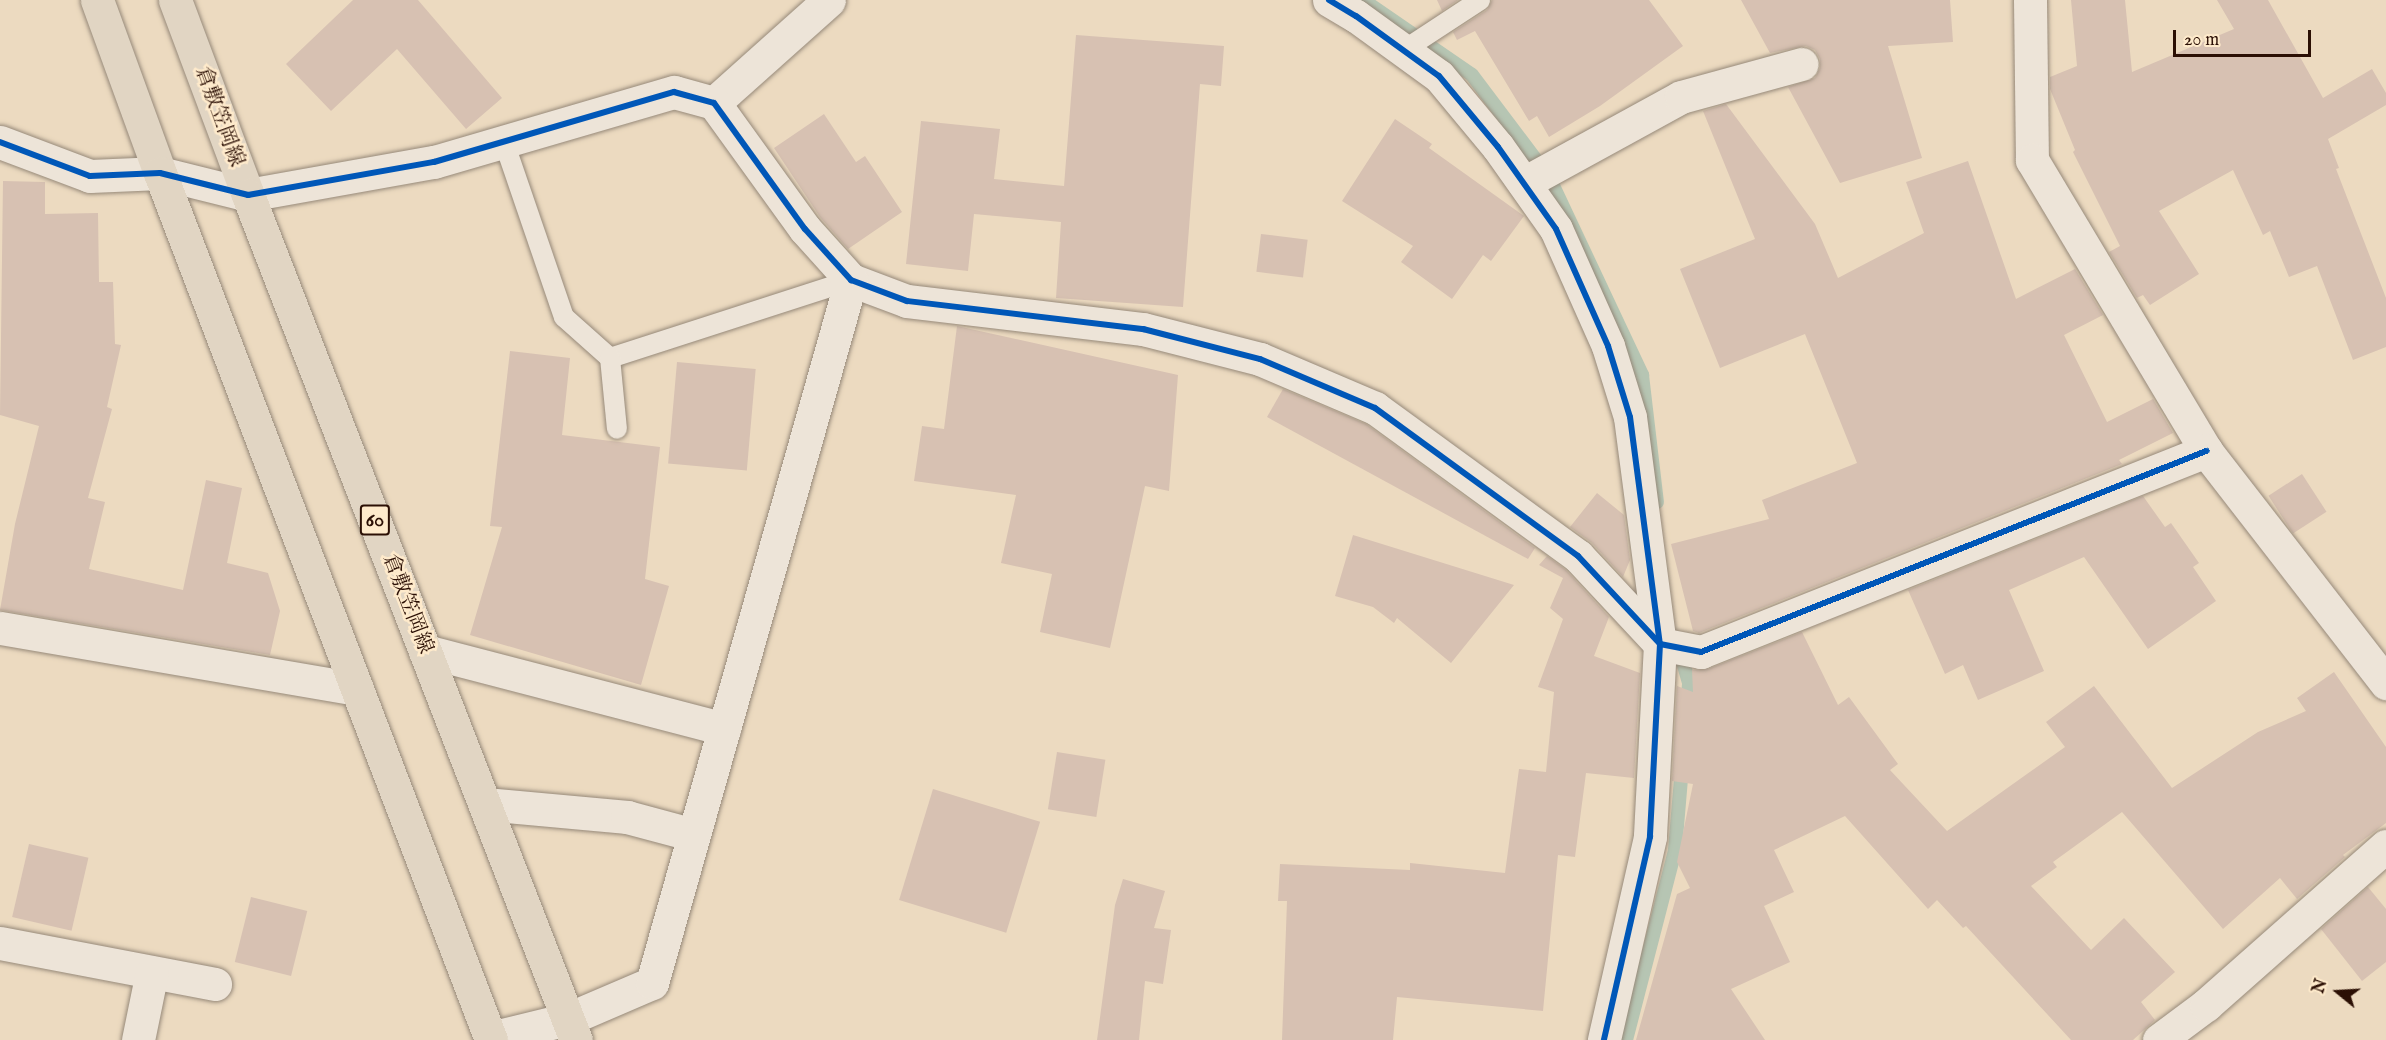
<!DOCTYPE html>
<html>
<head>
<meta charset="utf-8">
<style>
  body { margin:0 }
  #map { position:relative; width:2386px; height:1040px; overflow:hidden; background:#ecdac0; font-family:"IM FELL English","Noto Serif JP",serif }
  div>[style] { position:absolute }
  .stream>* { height:14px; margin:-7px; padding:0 7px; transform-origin:7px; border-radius:7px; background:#b6c5b3 }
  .building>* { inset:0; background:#d7c1b2; transform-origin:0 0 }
  .roads { filter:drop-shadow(0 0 2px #968979) drop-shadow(0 0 2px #968979) }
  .service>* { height:20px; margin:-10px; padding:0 10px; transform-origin:10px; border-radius:10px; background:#ede4d8 }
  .minor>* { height:33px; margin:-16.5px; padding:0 16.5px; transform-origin:16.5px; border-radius:16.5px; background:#ede4d8 }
  .primary>* { height:33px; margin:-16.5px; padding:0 16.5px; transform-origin:16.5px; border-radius:16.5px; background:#e1d5c3 }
  .cycleway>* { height:6px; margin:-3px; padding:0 3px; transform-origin:3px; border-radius:3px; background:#0057b8 }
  span { translate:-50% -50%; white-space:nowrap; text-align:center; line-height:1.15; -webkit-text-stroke:5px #feeacb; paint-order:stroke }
  .shield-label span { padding:2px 4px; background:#feeacb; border:2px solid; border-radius:4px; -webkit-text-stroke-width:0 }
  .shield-label { font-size:20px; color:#2b0f04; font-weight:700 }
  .street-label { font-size:21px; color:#2b0f04 }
  .north { position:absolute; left:2308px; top:962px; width:60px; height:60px; -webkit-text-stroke:4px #feeacb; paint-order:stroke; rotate:288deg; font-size:16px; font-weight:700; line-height:24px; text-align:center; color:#2b0f04 }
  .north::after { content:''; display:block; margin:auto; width:21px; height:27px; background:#2b0f04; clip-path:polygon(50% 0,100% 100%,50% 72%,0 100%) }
  .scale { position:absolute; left:2173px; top:30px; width:138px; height:27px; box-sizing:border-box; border:3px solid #2b0f04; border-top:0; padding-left:8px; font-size:18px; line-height:21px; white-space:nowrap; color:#2b0f04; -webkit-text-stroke:4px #feeacb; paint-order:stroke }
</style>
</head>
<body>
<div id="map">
  <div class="stream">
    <div style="left:1363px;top:0;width:132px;rotate:34.5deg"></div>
    <div style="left:1472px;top:75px;width:128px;rotate:53deg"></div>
    <div style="left:1549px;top:177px;width:219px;rotate:64.8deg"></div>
    <div style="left:1642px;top:375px;width:128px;rotate:83.3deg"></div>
    <div style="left:1679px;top:648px;width:37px;rotate:74deg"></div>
    <div style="left:1689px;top:684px;width:24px;rotate:95deg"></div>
    <div style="left:1626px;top:1040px;width:196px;rotate:-75.5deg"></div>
    <div style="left:1675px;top:850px;width:84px;rotate:-85.2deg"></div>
  </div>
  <div class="building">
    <div style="clip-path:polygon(353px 0,418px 0,502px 98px,466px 129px,397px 49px,331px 111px,286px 64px)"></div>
    <div style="clip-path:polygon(1437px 0,1458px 0,1442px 11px)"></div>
    <div style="clip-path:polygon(1492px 0,1649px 0,1683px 46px,1600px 106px,1549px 137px,1537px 116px,1529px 121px,1475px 31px,1457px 40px,1453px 32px,1487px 10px)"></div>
    <div style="clip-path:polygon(1741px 0,1950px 0,1953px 42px,1888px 46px,1922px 158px,1840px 183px,1788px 87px,1815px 78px,1820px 68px,1820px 59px,1815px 50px,1806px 46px,1770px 53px)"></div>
    <div style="clip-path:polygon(2071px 0,2125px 0,2132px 72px,2234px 29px,2217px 0,2268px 0,2323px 98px,2372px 69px,2386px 93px,2386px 105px,2328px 139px,2339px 168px,2336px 169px,2386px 298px,2386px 347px,2353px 360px,2317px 266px,2289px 277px,2270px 231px,2263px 235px,2233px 170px,2159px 211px,2199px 274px,2150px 305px,2143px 295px,2137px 298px,2109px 252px,2120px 246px,2073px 152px,2075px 150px,2050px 89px,2050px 77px,2077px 66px)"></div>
    <div style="clip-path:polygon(1076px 35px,1224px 46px,1221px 86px,1200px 84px,1183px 307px,1056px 298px,1061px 222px,974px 214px,968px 271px,906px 264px,921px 121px,1000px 129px,994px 179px,1064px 186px)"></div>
    <div style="clip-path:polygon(1726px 104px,1815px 224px,1838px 278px,1924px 233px,1906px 182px,1968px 161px,2016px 299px,2075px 269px,2103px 315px,2064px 335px,2107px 422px,2153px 399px,2173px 433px,2119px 460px,2122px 464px,1699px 633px,1693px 631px,1671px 544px,1769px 519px,1762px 500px,1857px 463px,1805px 334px,1720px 368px,1680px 269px,1755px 239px,1703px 111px)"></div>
    <div style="clip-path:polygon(824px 114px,856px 162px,865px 156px,902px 212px,848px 249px,820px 217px,774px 148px)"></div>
    <div style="clip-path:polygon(1395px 119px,1432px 144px,1429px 148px,1524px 216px,1491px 261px,1483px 255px,1452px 299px,1401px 262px,1413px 246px,1342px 201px)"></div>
    <div style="clip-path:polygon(3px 181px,45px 182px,45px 214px,98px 213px,99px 282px,113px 282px,115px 344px,121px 345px,107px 407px,112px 409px,88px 498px,105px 502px,89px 569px,183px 590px,206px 480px,242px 488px,227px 563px,268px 573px,280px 611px,270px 655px,0 610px,15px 524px,39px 426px,0 415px)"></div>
    <div style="left:1261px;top:234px;width:47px;height:38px;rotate:7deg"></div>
    <div style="clip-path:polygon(957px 326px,1178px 375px,1169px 491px,1145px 486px,1110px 648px,1040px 632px,1052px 574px,1001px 563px,1016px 495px,914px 481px,922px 426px,944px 429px)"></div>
    <div style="clip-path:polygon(510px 351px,570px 358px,562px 435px,660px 447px,645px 579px,669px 586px,641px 685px,470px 635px,502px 527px,490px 526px)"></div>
    <div style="left:677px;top:362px;width:79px;height:102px;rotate:5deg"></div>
    <div style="clip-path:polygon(1283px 389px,1366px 424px,1535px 548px,1528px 559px,1267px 417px)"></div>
    <div style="left:2302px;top:474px;width:45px;height:40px;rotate:57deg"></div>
    <div style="clip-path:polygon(1597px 493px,1624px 515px,1630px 560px,1623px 577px,1592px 543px,1570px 527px)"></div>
    <div style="clip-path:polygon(2143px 496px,2165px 527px,2171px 523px,2199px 563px,2193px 567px,2216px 601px,2148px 649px,2084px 557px,2009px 590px,2044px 671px,1978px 700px,1963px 665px,1945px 674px,1908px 590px)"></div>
    <div style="clip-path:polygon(1353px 535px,1514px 585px,1451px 663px,1397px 618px,1394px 623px,1373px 607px,1335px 596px)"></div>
    <div style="clip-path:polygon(1547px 556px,1566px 570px,1609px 617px,1594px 656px,1640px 673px,1634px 778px,1586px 773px,1575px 857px,1558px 855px,1543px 1011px,1397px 997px,1393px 1040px,1282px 1040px,1287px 901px,1278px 901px,1280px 864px,1410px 870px,1410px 863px,1505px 873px,1519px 769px,1546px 772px,1554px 692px,1538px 687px,1563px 619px,1550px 608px,1563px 578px,1539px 565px)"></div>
    <div style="clip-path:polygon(1802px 632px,1838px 705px,1849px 697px,1898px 764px,1890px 770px,1947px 831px,2065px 747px,2046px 722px,2094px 686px,2172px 788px,2258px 732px,2306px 711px,2297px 698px,2334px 672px,2386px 747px,2386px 823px,2343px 855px,2345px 857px,2297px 899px,2280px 878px,2223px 929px,2122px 812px,2053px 862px,2057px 867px,2031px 886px,2091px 950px,2124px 918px,2175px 972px,2141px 1002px,2155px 1020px,2133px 1040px,2071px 1040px,1966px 926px,1963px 928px,1937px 900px,1928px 909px,1845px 816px,1774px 850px,1794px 892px,1764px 906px,1790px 962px,1731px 989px,1765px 1040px,1636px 1040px,1677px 894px,1690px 888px,1677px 862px,1693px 784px,1672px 781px,1677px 686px,1693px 692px,1692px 670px,1708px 669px)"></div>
    <div style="left:1057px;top:752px;width:49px;height:58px;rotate:9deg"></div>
    <div style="left:933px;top:789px;width:112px;height:116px;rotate:17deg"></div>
    <div style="left:29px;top:844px;width:61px;height:75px;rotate:13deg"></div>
    <div style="clip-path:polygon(1123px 879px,1165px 891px,1154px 928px,1171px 930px,1163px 984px,1145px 981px,1139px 1040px,1097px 1040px,1115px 905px)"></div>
    <div style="clip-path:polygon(2368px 887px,2386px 909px,2386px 962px,2362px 981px,2321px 929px)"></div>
    <div style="left:251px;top:897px;width:58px;height:67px;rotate:14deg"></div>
  </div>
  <div class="roads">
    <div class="service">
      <div style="left:1404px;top:50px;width:91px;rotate:-33.3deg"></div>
      <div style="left:504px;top:142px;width:185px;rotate:71.1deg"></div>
      <div style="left:564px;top:317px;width:62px;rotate:41.7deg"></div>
      <div style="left:610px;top:358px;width:253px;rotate:-17.9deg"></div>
      <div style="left:610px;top:358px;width:71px;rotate:84.4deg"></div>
    </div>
    <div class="minor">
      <div style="left:1329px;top:0;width:31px;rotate:31deg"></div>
      <div style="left:1356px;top:16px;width:102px;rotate:35.9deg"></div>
      <div style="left:1439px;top:76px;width:92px;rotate:50.3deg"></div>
      <div style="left:1498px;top:147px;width:100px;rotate:54.7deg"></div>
      <div style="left:1556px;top:229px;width:128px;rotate:66deg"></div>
      <div style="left:1608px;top:346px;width:74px;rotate:72.8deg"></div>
      <div style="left:1630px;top:417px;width:229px;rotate:82.5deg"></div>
      <div style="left:1660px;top:644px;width:193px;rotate:93deg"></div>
      <div style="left:1650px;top:837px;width:208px;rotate:102.8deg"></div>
      <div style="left:2030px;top:0;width:160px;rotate:89.3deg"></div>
      <div style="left:2032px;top:160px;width:339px;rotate:59.1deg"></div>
      <div style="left:2206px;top:451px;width:294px;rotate:52.2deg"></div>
      <div style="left:714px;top:103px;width:154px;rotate:-41.8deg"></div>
      <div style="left:0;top:142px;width:96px;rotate:20.7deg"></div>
      <div style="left:90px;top:176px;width:70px;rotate:-2.5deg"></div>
      <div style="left:160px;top:173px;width:91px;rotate:14deg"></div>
      <div style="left:248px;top:195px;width:189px;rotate:-10.1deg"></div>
      <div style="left:434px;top:162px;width:250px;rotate:-16.3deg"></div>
      <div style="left:674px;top:92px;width:41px;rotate:15.4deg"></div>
      <div style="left:714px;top:103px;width:155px;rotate:54.2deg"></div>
      <div style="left:805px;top:229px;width:69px;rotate:48deg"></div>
      <div style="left:851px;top:280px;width:60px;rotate:20.6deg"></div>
      <div style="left:907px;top:301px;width:238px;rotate:6.8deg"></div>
      <div style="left:1143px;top:329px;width:121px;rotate:14.4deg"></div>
      <div style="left:1260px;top:359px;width:125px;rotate:23.1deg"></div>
      <div style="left:1375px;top:408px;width:251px;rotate:36.1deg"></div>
      <div style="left:1578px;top:556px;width:120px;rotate:47deg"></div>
      <div style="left:1660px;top:644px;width:42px;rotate:11deg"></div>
      <div style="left:1701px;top:652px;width:544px;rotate:-21.7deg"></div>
      <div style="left:1524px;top:183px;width:179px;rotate:-28.7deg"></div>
      <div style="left:1681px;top:97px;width:125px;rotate:-15.3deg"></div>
      <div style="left:0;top:628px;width:362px;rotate:9.7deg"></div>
      <div style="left:425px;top:651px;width:309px;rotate:14.6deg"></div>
      <div style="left:485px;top:804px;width:143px;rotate:5.2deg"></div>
      <div style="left:627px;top:817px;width:69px;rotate:15deg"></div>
      <div style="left:0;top:943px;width:219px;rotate:10.8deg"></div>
      <div style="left:490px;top:1038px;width:80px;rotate:-13.7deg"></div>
      <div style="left:568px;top:1019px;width:91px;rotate:-23.2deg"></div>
      <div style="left:652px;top:983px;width:731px;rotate:-74.19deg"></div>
      <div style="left:138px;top:1040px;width:69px;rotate:-78.4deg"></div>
      <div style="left:2159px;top:1040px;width:59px;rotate:-36.7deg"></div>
      <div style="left:2206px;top:1005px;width:240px;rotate:-41.5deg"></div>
    </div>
    <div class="primary">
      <div style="left:97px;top:0;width:184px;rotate:70deg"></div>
      <div style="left:160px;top:173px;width:928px;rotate:69.1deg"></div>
      <div style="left:175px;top:0;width:208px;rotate:69.5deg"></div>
      <div style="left:248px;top:195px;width:906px;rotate:68.79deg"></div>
    </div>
  </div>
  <div class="cycleway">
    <div style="left:1329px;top:0;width:31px;rotate:31deg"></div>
    <div style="left:1356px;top:16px;width:102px;rotate:35.9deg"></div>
    <div style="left:1439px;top:76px;width:92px;rotate:50.3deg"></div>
    <div style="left:1498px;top:147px;width:100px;rotate:54.7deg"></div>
    <div style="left:1556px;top:229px;width:128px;rotate:66deg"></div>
    <div style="left:1608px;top:346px;width:74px;rotate:72.8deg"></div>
    <div style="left:1630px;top:417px;width:229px;rotate:82.5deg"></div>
    <div style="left:1660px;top:644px;width:193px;rotate:93deg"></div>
    <div style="left:1650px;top:837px;width:208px;rotate:102.8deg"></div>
    <div style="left:0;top:142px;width:96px;rotate:20.7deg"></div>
    <div style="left:90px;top:176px;width:70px;rotate:-2.5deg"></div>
    <div style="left:160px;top:173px;width:91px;rotate:14deg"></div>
    <div style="left:248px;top:195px;width:189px;rotate:-10.1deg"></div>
    <div style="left:434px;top:162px;width:250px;rotate:-16.3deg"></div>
    <div style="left:674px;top:92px;width:41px;rotate:15.4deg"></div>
    <div style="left:714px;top:103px;width:155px;rotate:54.2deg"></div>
    <div style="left:805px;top:229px;width:69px;rotate:48deg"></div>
    <div style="left:851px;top:280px;width:60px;rotate:20.6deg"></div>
    <div style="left:907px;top:301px;width:238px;rotate:6.8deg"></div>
    <div style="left:1143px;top:329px;width:121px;rotate:14.4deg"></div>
    <div style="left:1260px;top:359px;width:125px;rotate:23.1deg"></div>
    <div style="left:1375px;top:408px;width:251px;rotate:36.1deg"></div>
    <div style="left:1578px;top:556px;width:120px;rotate:47deg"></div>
    <div style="left:1660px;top:644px;width:42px;rotate:11deg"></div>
    <div style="left:1701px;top:652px;width:544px;rotate:-21.7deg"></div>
  </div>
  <div class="shield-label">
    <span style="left:375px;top:520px">60</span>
  </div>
  <div class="street-label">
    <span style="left:219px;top:117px;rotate:70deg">倉敷笠岡線</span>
    <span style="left:407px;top:604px;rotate:69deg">倉敷笠岡線</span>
  </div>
  <div class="north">N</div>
  <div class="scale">20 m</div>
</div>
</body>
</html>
